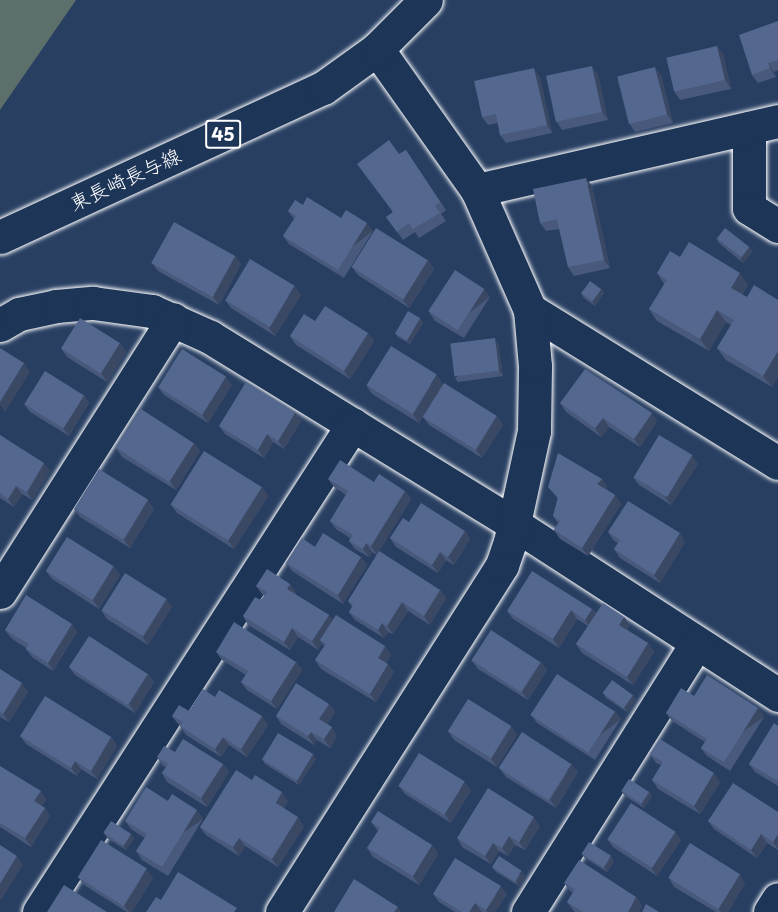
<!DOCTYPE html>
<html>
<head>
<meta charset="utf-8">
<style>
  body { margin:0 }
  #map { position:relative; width:778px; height:912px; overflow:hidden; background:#283f62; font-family:"Playpen Sans","Klee One",sans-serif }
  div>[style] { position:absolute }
  .green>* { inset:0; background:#5c6f6b }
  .roads { filter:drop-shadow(0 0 2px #fff) drop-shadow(0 0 2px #fff) }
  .street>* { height:33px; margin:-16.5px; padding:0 16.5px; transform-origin:16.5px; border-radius:16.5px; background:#1d3557 }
  .secondary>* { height:33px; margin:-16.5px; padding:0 16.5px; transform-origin:16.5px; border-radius:16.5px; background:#1d3557 }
  .primary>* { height:33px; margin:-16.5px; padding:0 16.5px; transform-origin:16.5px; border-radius:16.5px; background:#1d3557 }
  .wall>* { inset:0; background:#48597b }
  .shaded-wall>* { inset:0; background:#3b4864; transform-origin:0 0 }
  .building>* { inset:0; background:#54678f; transform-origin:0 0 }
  span { translate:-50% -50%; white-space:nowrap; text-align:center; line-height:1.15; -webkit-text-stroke:4.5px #1d3557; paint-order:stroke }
  .shield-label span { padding:2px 4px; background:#1d3557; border:2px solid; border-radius:4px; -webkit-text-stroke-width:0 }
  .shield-label { font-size:18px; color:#fff; font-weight:700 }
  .street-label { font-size:20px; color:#fff }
</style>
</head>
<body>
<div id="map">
  <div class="green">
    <div style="clip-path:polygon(0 0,76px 0,0 110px)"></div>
  </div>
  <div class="roads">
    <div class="street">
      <div style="left:749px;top:128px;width:80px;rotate:90deg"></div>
      <div style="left:749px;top:208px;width:34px;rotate:32deg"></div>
      <div style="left:477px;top:190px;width:309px;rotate:-12.9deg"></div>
      <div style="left:530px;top:310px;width:291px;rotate:31.7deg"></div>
      <div style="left:0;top:325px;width:22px;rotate:-30deg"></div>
      <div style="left:19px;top:314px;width:38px;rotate:-12deg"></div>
      <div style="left:56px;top:306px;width:37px;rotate:-5deg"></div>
      <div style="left:93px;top:303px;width:60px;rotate:7.7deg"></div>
      <div style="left:152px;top:311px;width:64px;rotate:24.1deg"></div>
      <div style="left:210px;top:337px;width:357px;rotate:31.6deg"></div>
      <div style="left:514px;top:524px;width:315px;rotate:32.9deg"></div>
      <div style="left:0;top:592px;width:323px;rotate:-57.6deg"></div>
      <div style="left:39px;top:912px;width:580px;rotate:-57.24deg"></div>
      <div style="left:528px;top:912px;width:316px;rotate:-57.9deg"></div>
      <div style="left:770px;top:912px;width:15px;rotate:-58deg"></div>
    </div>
    <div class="secondary">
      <div style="left:282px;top:912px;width:411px;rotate:-57.6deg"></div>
      <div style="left:502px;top:565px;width:24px;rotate:-71deg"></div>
      <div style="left:510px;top:542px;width:114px;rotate:-77.8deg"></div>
      <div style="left:534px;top:431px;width:65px;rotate:-89.1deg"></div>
      <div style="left:535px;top:366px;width:56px;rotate:-95.1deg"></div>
      <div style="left:530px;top:310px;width:131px;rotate:-113.8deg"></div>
      <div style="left:477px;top:190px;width:173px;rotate:-125.3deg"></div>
    </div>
    <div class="primary">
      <div style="left:0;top:237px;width:356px;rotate:-24.8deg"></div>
      <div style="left:323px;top:88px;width:67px;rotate:-35.8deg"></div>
      <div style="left:377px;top:49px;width:69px;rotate:-45deg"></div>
    </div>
  </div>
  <div class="wall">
    <div style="clip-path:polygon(778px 21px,778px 70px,774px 72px,776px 77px,758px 83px,752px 75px)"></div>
    <div style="clip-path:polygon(723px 54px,731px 89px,680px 100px,674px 91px)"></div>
    <div style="clip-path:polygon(598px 75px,608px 120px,562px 130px,556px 121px)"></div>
    <div style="clip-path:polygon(661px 75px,673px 123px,635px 132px,629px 123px)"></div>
    <div style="clip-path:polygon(540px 77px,552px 133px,506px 143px,500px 135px,498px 123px,488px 125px,482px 117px)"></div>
    <div style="clip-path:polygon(406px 150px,446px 210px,441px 214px,446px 221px,419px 238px,415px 232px,403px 240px,386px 217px,392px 213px,399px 154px)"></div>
    <div style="clip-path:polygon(592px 186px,610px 268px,574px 276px,568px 267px,559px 229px,546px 231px,540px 223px)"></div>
    <div style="clip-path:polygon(303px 205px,341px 218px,373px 231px,344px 278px,289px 244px,283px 236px,294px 219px,288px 211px)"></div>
    <div style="clip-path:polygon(716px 238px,749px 247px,752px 252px,743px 263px,719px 243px)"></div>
    <div style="clip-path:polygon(680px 257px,748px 285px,742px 295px,747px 297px,778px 300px,778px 376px,772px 387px,726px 360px,717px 348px,731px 325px,726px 322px,709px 351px,657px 321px,649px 309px,664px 284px,657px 273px)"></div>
    <div style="clip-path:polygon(428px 260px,434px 269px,409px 308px,358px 275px,352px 267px)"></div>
    <div style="clip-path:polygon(152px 263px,241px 264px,219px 305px,158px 271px)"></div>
    <div style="clip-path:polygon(601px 289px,604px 293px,595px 306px,584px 298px,581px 293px)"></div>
    <div style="clip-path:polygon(301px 295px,275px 336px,231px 308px,225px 300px)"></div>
    <div style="clip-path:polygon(490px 297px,464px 338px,435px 321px,429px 312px)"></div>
    <div style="clip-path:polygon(420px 318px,423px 323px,410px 344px,398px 337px,395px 333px)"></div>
    <div style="clip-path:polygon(315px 321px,368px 333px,374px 341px,350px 379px,296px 345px,290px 336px)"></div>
    <div style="clip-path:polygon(120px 343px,126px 352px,107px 382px,67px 357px,61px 348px)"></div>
    <div style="clip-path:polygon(498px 343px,503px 376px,458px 382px,455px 378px)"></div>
    <div style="clip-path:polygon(443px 384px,419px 423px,372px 394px,366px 385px)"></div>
    <div style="clip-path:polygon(232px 385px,208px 423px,164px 395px,158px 387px)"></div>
    <div style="clip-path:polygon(84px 395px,89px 403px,69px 436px,30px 412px,24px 404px)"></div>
    <div style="clip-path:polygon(560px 403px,657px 421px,640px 447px,609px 427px,601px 437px,566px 412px)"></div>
    <div style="clip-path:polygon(295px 413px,301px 421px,284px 449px,273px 442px,264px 458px,225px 434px,219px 426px)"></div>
    <div style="clip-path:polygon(497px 416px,503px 425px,482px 458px,429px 425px,423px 417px)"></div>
    <div style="clip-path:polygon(0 435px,50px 471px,32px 500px,22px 494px,14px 507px,0 498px)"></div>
    <div style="clip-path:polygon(194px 443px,200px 451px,176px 490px,122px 457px,116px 448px)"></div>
    <div style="clip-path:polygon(698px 464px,671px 505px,639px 485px,633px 477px)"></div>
    <div style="clip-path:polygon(328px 479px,374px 482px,405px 491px,411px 499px,379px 551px,440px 590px,446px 598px,430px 625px,408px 611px,393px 634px,388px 632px,384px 638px,355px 620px,349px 612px,352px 607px,348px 601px,377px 555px,372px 552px,369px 557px,355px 549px,349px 541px,350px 538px,336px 529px,330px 521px,346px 495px,334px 487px)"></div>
    <div style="clip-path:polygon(602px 479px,607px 487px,606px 489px,615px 495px,621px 504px,588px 556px,560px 539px,554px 530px,558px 523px,553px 516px,558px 499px,548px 487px)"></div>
    <div style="clip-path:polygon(262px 487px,268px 496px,234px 549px,177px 513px,171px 505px)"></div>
    <div style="clip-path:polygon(74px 509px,154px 509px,130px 548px,80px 517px)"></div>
    <div style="clip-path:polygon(409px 522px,465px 531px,470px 539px,454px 565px,446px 560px,438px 573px,396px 547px,390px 538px)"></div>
    <div style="clip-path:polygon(608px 532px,685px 542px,660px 583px,620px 558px,614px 549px,618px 543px,614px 541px)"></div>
    <div style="clip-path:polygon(315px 547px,361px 557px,367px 565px,343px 604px,292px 571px,286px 563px)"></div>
    <div style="clip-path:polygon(46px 571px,120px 575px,99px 609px,52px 579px)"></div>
    <div style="clip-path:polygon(290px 584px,296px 593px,295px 594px,329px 615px,332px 620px,385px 646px,391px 655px,386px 663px,394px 672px,376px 702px,321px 669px,315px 660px,324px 646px,322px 643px,318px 650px,298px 637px,290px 650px,248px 625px,243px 616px,261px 600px,264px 596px,262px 594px,256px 586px)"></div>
    <div style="clip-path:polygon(172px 607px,148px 645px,107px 619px,101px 610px)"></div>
    <div style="clip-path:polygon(592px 609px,596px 613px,630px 625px,627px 630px,648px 643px,654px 652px,633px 685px,582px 653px,576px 644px,588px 626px,577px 619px,559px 648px,513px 619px,507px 611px)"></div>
    <div style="clip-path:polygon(5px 630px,77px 632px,53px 671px,32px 657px,26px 649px,26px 648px,11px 638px)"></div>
    <div style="clip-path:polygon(216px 652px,296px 662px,302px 670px,277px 709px,247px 690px,241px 682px,246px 675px,222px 660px)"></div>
    <div style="clip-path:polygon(472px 661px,541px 662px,547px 670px,528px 700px,478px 669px)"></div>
    <div style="clip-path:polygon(69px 667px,148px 674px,154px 682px,135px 713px,75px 675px)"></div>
    <div style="clip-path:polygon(0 669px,28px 692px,9px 722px,0 717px)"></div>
    <div style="clip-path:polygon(603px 693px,636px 699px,627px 712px,606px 698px)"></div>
    <div style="clip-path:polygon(694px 696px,758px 708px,764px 717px,730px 771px,707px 756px,701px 748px,705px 742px,672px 721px,666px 713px)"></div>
    <div style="clip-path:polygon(215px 697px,262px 716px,268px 725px,247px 757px,229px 745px,221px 757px,186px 735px,180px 726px,180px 725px,178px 724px,172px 716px,189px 711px)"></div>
    <div style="clip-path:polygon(329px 704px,335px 712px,327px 724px,337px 736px,330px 748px,317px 740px,314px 745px,281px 724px,276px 716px)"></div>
    <div style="clip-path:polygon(615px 711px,621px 719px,595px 760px,537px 723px,531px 715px)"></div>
    <div style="clip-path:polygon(511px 726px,517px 735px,497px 767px,454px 740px,448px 731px)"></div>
    <div style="clip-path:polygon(778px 726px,778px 786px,755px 772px,749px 764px)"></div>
    <div style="clip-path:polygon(20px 736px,111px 737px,117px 746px,97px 779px,81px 769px,77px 776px,26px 744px)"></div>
    <div style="clip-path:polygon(175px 752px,223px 764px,229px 772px,207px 807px,167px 782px,162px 773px,166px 767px,163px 766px,157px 757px)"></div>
    <div style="clip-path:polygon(650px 754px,720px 782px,700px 814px,658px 789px,652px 780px,661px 765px,656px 763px)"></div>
    <div style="clip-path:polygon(262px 759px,316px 759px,299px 785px,265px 764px)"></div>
    <div style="clip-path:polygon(0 766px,46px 800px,42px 806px,45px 808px,50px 816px,31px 847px,0 827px)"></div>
    <div style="clip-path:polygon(500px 769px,578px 772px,556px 808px,506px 777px)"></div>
    <div style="clip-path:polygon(399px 786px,471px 790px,451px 823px,405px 794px)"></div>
    <div style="clip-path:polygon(621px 791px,649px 792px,652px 796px,644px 808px,625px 796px)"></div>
    <div style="clip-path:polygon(168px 801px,203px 819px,168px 876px,142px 860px,136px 851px,145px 838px,131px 829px,125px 821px)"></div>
    <div style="clip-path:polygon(288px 801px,284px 808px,304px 826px,278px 867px,245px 846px,239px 856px,206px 835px,200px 827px)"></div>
    <div style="clip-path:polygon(778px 812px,778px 850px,767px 843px,757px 858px,714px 829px,708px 821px)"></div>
    <div style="clip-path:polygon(371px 822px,432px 845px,438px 854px,419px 885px,373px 857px,367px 848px,378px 831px)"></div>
    <div style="clip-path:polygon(540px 826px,525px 850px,515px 845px,508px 856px,499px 851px,491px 864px,462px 847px,457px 838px)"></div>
    <div style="clip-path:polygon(675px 832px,681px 840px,657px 876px,613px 847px,607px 839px)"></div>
    <div style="clip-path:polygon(104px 833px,134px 838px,126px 850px,107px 838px)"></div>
    <div style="clip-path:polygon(581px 854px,614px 861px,607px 872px,585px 858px)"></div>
    <div style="clip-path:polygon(492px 867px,525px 876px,519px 886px,496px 872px)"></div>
    <div style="clip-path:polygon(78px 877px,153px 878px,132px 912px,127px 912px,84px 885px)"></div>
    <div style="clip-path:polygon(669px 878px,745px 883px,728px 912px,716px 912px,674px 887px)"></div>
    <div style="clip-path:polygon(564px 883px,636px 897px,642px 906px,639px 912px,575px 912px,573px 910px,567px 902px,573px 893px,570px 891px)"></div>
    <div style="clip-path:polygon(433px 894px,507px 894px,495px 912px,482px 912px,481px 911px,480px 912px,455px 912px,439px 902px)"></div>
  </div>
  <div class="shaded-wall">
    <div style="clip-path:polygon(717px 46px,723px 54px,731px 89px,725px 80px)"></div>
    <div style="clip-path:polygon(768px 63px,774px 72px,776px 77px,770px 68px)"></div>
    <div style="clip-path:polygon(592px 66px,598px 75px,608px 120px,602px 112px)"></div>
    <div style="clip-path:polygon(655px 67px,661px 75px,673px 123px,667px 114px)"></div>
    <div style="clip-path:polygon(534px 68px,540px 77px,552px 133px,547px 125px)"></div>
    <div style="clip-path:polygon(586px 178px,592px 186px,610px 268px,604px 260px)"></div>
    <div style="left:367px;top:223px;width:10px;height:55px;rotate:53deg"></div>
    <div style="clip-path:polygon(749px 247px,752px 252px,743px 263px,740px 259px)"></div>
    <div style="clip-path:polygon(235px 256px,241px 264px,219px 305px,213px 297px)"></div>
    <div style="clip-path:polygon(428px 260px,434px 269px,409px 308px,403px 300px)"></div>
    <div style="clip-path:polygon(740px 273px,748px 285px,739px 300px,731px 288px)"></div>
    <div style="clip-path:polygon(295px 286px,301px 295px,275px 336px,269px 328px)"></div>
    <div style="left:484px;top:289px;width:10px;height:49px;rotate:53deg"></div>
    <div style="clip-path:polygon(601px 289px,604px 293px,595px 306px,592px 302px)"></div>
    <div style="clip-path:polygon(717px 310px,726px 322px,709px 351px,700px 339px)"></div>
    <div style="clip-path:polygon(420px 318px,423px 323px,410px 344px,406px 340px)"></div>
    <div style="clip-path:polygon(368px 333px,374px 341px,350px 379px,344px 371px)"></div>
    <div style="clip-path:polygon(495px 338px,498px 343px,503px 376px,499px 371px)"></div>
    <div style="clip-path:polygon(120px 343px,126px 352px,107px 382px,101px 373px)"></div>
    <div style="clip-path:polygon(778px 351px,778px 376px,772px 387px,763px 376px)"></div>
    <div style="clip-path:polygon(24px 363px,30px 372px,5px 412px,0 405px,0 402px)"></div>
    <div style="clip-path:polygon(437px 375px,443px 384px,419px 423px,413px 415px)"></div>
    <div style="clip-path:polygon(226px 377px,232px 385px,208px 423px,202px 415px)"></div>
    <div style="clip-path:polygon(84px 395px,89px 403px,69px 436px,63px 428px)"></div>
    <div style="clip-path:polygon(295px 413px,301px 421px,284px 449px,278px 441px)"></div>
    <div style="clip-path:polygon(652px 413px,657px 421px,640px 447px,634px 439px)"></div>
    <div style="clip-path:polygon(497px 416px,503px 425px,482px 458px,476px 450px)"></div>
    <div style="clip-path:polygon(603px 418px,609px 427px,601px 437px,595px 428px)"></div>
    <div style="clip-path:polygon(267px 434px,273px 442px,264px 458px,258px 450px)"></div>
    <div style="clip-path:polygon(194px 443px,200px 451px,176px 490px,170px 481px)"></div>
    <div style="clip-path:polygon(692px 455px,698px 464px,671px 505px,665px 497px)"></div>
    <div style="clip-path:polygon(44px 463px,50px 471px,32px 500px,27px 492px)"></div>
    <div style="clip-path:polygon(602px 479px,607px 487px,603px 493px,597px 484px)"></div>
    <div style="clip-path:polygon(16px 486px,22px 494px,14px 507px,8px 499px)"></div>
    <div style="clip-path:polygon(262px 487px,268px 496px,234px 549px,228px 541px)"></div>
    <div style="clip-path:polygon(405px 491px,411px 499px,377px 555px,371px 546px)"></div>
    <div style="clip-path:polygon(615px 495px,621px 504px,588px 556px,582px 548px)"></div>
    <div style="clip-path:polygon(148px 500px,154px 509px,130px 548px,124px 540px)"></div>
    <div style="clip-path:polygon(465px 531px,470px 539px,454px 565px,448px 557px)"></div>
    <div style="clip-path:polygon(680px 533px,685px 542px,660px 583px,654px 575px)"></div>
    <div style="clip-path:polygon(366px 543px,372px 552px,369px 557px,363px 549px)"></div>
    <div style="clip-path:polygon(440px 552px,446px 560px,438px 573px,432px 565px)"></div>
    <div style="clip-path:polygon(361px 557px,367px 565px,343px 604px,338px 595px)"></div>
    <div style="clip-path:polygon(114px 566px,120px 575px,99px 609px,93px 600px)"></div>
    <div style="clip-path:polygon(290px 584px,296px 593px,293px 598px,287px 589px)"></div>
    <div style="clip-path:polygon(440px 590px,446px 598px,430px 625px,424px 616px)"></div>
    <div style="clip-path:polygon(166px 599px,172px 607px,148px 645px,142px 636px)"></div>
    <div style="clip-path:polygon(402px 602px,408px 611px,393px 634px,387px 626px)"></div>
    <div style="clip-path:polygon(592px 609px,598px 617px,591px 628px,585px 620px)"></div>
    <div style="clip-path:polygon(571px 610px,577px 619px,559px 648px,553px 639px)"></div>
    <div style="clip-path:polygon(329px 615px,334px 623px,320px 640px,322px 643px,318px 650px,312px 641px)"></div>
    <div style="clip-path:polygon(624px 617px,630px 625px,625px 633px,619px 625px)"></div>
    <div style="clip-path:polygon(382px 623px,388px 632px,384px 638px,378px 630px)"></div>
    <div style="clip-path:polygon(72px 624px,77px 632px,53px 671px,48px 663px)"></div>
    <div style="clip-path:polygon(292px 628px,298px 637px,290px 650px,284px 642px)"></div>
    <div style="clip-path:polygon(648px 643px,654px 652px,633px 685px,627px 677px)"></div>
    <div style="clip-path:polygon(385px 646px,391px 655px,384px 666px,378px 658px)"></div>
    <div style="clip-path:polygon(296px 662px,302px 670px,277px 709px,271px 701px)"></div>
    <div style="clip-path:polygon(541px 662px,547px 670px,528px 700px,522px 692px)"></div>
    <div style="clip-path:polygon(388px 664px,394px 672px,376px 702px,370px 694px)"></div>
    <div style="clip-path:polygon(148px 674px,154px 682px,135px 713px,129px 704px)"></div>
    <div style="clip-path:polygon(22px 683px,28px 692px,9px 722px,3px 714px)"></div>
    <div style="clip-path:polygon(633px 695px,636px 699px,627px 712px,624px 708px)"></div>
    <div style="clip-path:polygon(329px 704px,335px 712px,325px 728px,319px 719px)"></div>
    <div style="left:758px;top:708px;width:11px;height:64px;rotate:56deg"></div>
    <div style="left:615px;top:711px;width:10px;height:49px;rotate:53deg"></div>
    <div style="clip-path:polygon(262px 716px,268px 725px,247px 757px,241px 749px)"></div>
    <div style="clip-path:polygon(511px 726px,517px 735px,497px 767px,491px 759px)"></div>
    <div style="clip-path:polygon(332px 727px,337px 736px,330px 748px,324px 739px)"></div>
    <div style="clip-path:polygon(311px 732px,317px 740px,314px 745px,308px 736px)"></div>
    <div style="clip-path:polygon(111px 737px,117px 746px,97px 779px,91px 771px)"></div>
    <div style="clip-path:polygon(223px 737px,229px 745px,221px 757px,215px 749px)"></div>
    <div style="clip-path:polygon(313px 754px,316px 759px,299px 785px,296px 781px)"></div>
    <div style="clip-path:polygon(75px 761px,81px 769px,77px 776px,71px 768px)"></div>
    <div style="clip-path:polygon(223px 764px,229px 772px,207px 807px,201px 798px)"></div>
    <div style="clip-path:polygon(572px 764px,578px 772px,556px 808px,550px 800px)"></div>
    <div style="clip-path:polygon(714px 773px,720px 782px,700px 814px,694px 806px)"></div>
    <div style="clip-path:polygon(465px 782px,471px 790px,451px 823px,445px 814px)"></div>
    <div style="clip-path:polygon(41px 791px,46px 800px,40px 810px,34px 801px)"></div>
    <div style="clip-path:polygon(282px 792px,288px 801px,282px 811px,276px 803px)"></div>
    <div style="clip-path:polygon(649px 792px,652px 796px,644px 808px,641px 804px)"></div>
    <div style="clip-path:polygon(45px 808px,50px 816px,31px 847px,25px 838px)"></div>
    <div style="left:197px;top:810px;width:11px;height:67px;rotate:56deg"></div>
    <div style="clip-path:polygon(298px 817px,304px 826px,278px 867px,272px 859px)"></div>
    <div style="clip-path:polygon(534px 817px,540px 826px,525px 850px,519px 842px)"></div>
    <div style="clip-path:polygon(675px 832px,681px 840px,657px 876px,651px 868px)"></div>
    <div style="clip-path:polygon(131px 834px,134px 838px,126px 850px,123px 846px)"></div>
    <div style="clip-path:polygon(761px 834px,767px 843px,757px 858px,751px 850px)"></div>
    <div style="clip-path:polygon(778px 834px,778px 849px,773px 842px)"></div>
    <div style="clip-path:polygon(509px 836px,515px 845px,508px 856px,502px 848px)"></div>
    <div style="clip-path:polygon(239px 838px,245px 846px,239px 856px,233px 847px)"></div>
    <div style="clip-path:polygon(493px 843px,499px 851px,491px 864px,485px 856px)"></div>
    <div style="clip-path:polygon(432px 845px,438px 854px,419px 885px,413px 876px)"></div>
    <div style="clip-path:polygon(17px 856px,23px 865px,1px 900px,0 899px,0 884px)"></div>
    <div style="clip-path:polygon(611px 856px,614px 861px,607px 872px,604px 867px)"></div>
    <div style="clip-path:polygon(147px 869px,153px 878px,132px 912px,129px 912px,124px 906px)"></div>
    <div style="clip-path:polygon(522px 871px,525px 876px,519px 886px,516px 882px)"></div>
    <div style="clip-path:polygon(740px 874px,745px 883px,728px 912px,721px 912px,718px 909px)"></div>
    <div style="clip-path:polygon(501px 886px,507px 894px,495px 912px,487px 912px,486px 910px)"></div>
    <div style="clip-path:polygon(636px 897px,642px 906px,639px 912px,628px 912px)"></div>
    <div style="clip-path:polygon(475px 903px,481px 911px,480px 912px,469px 912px)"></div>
    <div style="clip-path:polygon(398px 907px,401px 912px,394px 912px)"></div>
  </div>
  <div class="building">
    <div style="clip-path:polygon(778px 21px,778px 60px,768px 63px,770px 68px,752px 75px,739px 35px)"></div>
    <div style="left:717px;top:46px;width:35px;height:52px;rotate:77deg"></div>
    <div style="left:592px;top:66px;width:47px;height:47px;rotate:78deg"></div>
    <div style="left:655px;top:67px;width:49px;height:39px;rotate:76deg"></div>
    <div style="clip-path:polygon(534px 68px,547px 125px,500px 135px,496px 114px,482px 117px,474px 81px)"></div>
    <div style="clip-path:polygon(389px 140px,399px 154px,406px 150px,440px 202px,435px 206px,440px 213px,413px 229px,409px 223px,397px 232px,386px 217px,393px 212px,357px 164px)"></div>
    <div style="clip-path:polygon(586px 178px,604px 260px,568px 267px,557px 219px,540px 223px,533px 189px)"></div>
    <div style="clip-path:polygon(307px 197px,341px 218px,346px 210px,367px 223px,338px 270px,283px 236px,296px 216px,288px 211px,295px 200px,303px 205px)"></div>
    <div style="left:174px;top:222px;width:70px;height:47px;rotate:29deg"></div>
    <div style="left:376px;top:228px;width:61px;height:46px;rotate:32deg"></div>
    <div style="left:725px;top:228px;width:31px;height:13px;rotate:38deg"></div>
    <div style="clip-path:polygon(689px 242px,740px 273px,731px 288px,747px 297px,754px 285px,778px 300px,778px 351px,763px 376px,717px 348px,734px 320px,717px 310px,700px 339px,649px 309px,667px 280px,657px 273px,670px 251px,680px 257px)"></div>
    <div style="left:250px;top:259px;width:52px;height:48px;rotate:31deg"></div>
    <div style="left:455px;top:270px;width:35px;height:49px;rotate:33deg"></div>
    <div style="left:590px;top:281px;width:14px;height:15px;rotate:36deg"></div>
    <div style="clip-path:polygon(325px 306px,368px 333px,344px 371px,290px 336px,304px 314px,315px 321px)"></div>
    <div style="left:408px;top:311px;width:14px;height:26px;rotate:30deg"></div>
    <div style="left:80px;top:318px;width:47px;height:36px;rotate:32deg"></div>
    <div style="left:495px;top:338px;width:33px;height:45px;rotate:83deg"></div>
    <div style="left:391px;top:346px;width:54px;height:46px;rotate:32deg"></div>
    <div style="clip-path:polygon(0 348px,24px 363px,0 402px)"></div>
    <div style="left:182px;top:349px;width:52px;height:45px;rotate:32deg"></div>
    <div style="clip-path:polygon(585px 369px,652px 413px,634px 439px,603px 418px,595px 428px,560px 403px)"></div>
    <div style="left:45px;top:371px;width:46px;height:39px;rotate:32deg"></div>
    <div style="clip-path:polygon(246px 382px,295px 413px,278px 441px,267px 434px,258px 450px,219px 426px)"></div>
    <div style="left:444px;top:383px;width:62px;height:40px;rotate:32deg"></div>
    <div style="left:141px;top:409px;width:63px;height:46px;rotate:33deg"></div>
    <div style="clip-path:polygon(0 435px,44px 463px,27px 492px,16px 486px,8px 499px,0 493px)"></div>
    <div style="left:659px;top:435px;width:39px;height:49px;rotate:31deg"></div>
    <div style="left:204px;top:451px;width:68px;height:63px;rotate:32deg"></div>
    <div style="clip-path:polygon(558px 453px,602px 479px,597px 484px,615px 495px,582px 548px,554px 530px,560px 521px,553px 516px,558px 497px,548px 487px)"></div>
    <div style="clip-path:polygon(340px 460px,374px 482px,379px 474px,405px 491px,371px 546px,366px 543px,363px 549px,349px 541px,353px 535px,330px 521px,348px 491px,328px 479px)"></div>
    <div style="left:99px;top:469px;width:58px;height:47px;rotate:32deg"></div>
    <div style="clip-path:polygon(628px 501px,680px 533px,654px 575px,614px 549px,620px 540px,608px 532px)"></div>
    <div style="clip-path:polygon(421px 503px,465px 531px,448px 557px,440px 552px,432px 565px,390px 538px,403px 518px,409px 522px)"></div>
    <div style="clip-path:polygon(323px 533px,361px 557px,338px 595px,286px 563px,302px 538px,315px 547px)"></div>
    <div style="left:67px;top:537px;width:55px;height:40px;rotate:32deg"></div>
    <div style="clip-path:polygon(379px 551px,440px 590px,424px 616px,402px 602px,387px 626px,382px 623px,378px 630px,349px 612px,353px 605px,348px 601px)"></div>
    <div style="clip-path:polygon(267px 569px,290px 584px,287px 589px,329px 615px,312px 641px,292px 628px,284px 642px,243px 616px,255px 597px,261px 600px,267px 592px,256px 586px)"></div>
    <div style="clip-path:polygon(532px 571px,592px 609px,585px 620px,571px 610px,553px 639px,507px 611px)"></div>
    <div style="left:125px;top:573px;width:49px;height:44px;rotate:32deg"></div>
    <div style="clip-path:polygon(26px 595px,72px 624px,48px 663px,26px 649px,29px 644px,5px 630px)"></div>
    <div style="clip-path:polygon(603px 603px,624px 617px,619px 625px,648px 643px,627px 677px,576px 644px)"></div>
    <div style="clip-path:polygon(336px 615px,385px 646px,378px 658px,388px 664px,370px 694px,315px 660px,326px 644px,320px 640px)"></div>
    <div style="clip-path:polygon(234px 622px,296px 662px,271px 701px,241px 682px,248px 671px,216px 652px)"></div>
    <div style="left:491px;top:630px;width:59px;height:36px;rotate:33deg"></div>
    <div style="left:89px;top:636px;width:70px;height:37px;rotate:33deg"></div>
    <div style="clip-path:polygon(0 669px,22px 683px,3px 714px,0 712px)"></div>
    <div style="left:557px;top:674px;width:69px;height:49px;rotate:33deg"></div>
    <div style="clip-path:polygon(707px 675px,758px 708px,724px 762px,701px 748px,707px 739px,666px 713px,681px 688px,694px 696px)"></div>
    <div style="left:612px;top:680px;width:26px;height:16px;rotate:36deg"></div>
    <div style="clip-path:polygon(296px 683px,329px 704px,319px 719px,332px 727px,324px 739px,311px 732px,308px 736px,276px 716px)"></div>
    <div style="clip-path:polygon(203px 689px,215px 697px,219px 690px,262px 716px,241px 749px,223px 737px,215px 749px,180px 726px,183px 722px,172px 716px,179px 705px,189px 711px)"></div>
    <div style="clip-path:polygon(45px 696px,111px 737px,91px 771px,75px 761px,71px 768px,20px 736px)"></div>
    <div style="left:468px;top:699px;width:51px;height:38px;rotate:32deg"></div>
    <div style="clip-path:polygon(774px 723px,778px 726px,778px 781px,749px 764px)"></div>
    <div style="left:522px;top:732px;width:59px;height:43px;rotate:33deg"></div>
    <div style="left:278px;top:733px;width:41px;height:31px;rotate:31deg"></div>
    <div style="clip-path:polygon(183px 739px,223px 764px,201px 798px,162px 773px,168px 764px,157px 757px,164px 746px,175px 752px)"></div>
    <div style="clip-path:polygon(660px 739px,714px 773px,694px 806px,652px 780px,663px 762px,650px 754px)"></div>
    <div style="left:419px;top:753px;width:54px;height:39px;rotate:32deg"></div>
    <div style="clip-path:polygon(0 766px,41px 791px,34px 801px,45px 808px,25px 838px,0 823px)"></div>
    <div style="clip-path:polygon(236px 770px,252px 780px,255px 775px,282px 792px,276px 803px,298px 817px,272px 859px,239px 838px,233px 847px,200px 827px)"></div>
    <div style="left:629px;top:779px;width:24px;height:14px;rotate:33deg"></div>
    <div style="clip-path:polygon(733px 783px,778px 812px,778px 834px,773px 842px,761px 834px,751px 850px,708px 821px)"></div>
    <div style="clip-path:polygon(146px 787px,168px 801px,172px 794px,197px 810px,162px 867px,136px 851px,147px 834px,125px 821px)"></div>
    <div style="clip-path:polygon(488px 788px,534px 817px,519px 842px,509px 836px,502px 848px,493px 843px,485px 856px,457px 838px)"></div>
    <div style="left:631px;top:803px;width:53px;height:43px;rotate:33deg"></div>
    <div style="clip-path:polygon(378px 811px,432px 845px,413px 876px,367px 848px,380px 828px,371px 822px)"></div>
    <div style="left:111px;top:821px;width:24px;height:14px;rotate:33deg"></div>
    <div style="left:101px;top:840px;width:54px;height:44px;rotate:32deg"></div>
    <div style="left:589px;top:842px;width:26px;height:14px;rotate:32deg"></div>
    <div style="left:690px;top:843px;width:59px;height:41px;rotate:32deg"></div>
    <div style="clip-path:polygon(0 845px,17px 856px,0 884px)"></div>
    <div style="left:499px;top:856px;width:27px;height:13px;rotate:33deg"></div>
    <div style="clip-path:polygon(455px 858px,501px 886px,486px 910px,475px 903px,469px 912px,462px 912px,433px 894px)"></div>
    <div style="clip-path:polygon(579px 860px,636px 897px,628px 912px,583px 912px,567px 902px,575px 889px,564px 883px)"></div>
    <div style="clip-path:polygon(178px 872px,237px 908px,234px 912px,146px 912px,156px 897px,161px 900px)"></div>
    <div style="clip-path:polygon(354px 879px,398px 907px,394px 912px,334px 912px)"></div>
    <div style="clip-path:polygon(64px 885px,107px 912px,47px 912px)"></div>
    <div style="clip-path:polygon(646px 904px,659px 912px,642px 912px)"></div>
  </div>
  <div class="shield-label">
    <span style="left:223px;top:134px">45</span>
  </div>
  <div class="street-label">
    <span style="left:125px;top:179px;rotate:-25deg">東長崎長与線</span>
  </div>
</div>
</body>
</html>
